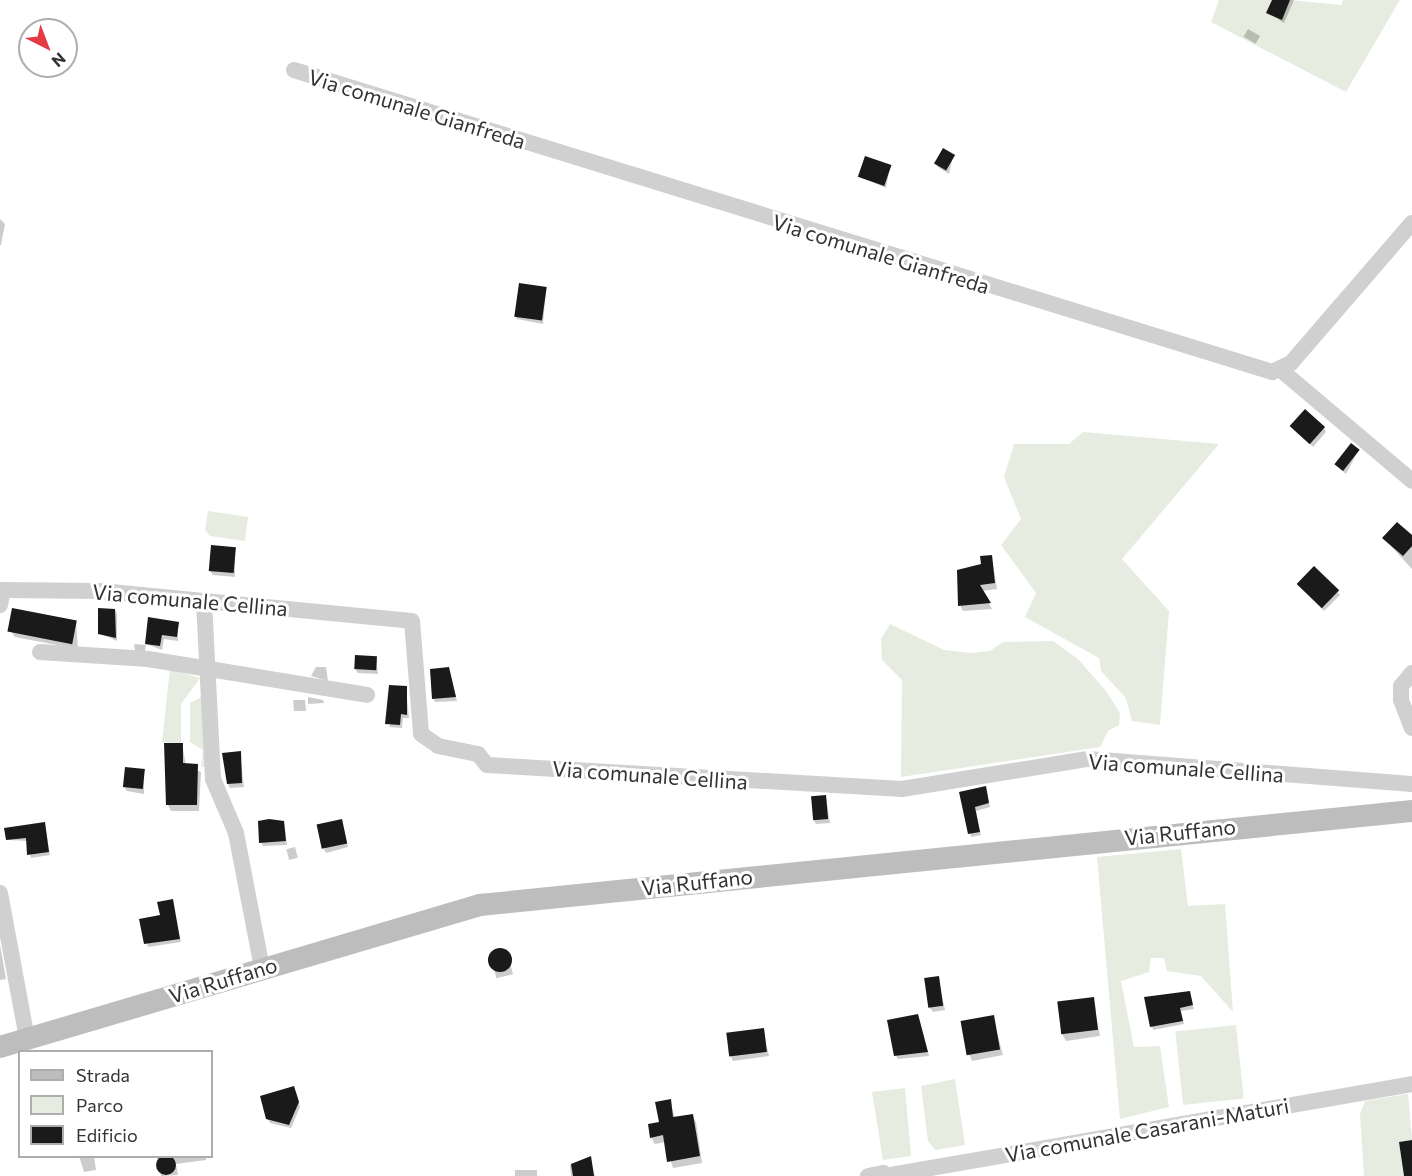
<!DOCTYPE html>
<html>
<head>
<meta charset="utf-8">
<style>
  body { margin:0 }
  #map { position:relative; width:1412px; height:1176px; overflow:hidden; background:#fff; font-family:Commissioner,sans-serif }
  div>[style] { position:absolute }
  .green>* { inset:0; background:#e6ecdf; transform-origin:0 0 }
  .shadow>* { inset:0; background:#0003; transform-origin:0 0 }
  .building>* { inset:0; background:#1a1a1a; transform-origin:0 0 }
  .round { border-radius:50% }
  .street>* { height:16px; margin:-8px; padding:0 8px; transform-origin:8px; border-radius:8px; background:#d0d0d0 }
  .secondary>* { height:22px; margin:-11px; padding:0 11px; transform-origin:11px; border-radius:11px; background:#bdbdbd }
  span { translate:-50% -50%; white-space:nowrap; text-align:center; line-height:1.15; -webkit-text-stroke:6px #fff; paint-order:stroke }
  .street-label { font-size:21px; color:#333 }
  .legend { position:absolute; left:18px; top:1050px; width:195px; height:108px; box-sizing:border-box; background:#fff; border:2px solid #adadad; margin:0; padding:8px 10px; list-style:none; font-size:18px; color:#333 }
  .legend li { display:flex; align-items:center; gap:12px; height:30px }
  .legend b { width:30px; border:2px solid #adadad }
  .north { position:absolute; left:18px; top:18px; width:60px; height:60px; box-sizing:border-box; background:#fff; border:2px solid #adadad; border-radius:50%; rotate:138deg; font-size:16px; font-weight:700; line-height:24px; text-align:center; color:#333 }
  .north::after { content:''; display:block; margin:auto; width:21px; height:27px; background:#e63946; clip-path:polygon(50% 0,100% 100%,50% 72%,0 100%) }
</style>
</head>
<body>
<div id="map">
  <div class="green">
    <div style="clip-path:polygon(1219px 0,1272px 0,1267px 13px,1282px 19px,1290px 0,1341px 5px,1343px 0,1400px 0,1346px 92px,1211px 22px)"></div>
    <div style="clip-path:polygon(1083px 432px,1219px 444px,1122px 559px,1169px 611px,1160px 725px,1132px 721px,1126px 698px,1101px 671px,1099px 658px,1025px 617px,1036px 593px,1001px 545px,1021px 519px,1004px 477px,1014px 444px,1069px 444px)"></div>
    <div style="clip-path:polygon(208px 511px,248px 517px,245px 541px,210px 536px,205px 530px)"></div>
    <div style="clip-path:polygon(890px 624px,944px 650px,970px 653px,990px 651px,1003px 642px,1053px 641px,1078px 659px,1106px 691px,1120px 713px,1119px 725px,1108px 731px,1100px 747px,901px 777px,902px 680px,882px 660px,881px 639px)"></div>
    <div style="clip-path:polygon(170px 669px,200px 678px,181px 704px,181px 743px,162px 742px)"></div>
    <div style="clip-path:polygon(207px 694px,208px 766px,201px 767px,203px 750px,190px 742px,190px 703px)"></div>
    <div style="clip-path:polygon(1181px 849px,1188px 906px,1225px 904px,1233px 1012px,1201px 976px,1167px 971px,1164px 958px,1151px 958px,1149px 972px,1121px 981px,1134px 1047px,1160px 1046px,1169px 1107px,1120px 1119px,1097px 857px)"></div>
    <div style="left:1236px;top:1025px;width:74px;height:61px;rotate:84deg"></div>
    <div style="clip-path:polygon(955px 1079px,965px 1145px,935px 1150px,928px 1141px,921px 1086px)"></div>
    <div style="clip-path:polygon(905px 1088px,911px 1156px,883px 1160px,872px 1092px)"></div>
    <div style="clip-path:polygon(1408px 1094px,1412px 1140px,1399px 1142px,1404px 1176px,1364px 1176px,1360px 1114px,1365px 1101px)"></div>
  </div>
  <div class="shadow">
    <div style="clip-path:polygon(1273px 0,1294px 0,1284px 23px,1268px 13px)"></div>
    <div style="left:1248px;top:29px;width:14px;height:9px;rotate:30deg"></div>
    <div style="clip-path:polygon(953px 156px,949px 174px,939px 168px,936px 164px)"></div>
    <div style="clip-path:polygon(890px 166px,886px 188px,860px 177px)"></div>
    <div style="clip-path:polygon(0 219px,5px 224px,1px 245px,0 245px)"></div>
    <div style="clip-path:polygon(546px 289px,543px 324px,517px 319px,515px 315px)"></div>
    <div style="clip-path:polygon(1292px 426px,1324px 428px,1326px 432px,1313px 447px)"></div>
    <div style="clip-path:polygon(1358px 451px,1346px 474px,1339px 468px,1336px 464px)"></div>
    <div style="clip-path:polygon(1384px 538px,1412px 538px,1412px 569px,1387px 542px)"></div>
    <div style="clip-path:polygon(235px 549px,235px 577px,213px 575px,210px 571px)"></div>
    <div style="clip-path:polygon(992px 557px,997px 589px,982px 591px,992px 609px,963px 611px,960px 605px)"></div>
    <div style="clip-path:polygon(1298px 584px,1337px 591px,1340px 595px,1324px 611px)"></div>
    <div style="clip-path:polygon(115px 610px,117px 614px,117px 641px,99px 633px)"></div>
    <div style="clip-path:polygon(150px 619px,178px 623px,178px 641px,164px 639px,162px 650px,146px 644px,145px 651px,135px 651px,134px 644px,146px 645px)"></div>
    <div style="clip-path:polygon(76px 622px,78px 649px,15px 637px,11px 631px)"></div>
    <div style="clip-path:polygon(376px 657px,378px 674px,358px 673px,355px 669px)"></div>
    <div style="clip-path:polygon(316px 667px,326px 667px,328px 681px,311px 676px)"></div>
    <div style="clip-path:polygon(450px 673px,457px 701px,435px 702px,433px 698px)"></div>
    <div style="clip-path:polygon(406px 688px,409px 718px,403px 718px,402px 728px,389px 727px)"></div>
    <div style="clip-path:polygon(308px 697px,323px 700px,324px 703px,308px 704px)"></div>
    <div style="clip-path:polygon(293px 700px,305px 700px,306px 711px,294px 711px)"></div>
    <div style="clip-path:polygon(166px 744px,182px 744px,186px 765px,201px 772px,199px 811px,171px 811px,168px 805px)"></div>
    <div style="clip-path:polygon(240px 753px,244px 787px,230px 788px,228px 784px)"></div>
    <div style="clip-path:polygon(144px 771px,144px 794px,127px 791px,124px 787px)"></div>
    <div style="clip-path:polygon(987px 791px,990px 807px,976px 811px,981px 835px,971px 837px,961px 793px)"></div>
    <div style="clip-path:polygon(826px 797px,830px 823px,816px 824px,814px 820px)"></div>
    <div style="clip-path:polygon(284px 822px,287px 845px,263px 846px,261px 842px)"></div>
    <div style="clip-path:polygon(45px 824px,50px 855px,31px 858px,27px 841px,8px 840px,6px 829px)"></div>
    <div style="clip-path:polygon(343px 825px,348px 847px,326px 853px,324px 849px)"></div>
    <div style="left:295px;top:847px;width:11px;height:9px;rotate:75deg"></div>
    <div style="clip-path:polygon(172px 900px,181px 942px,148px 947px,141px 921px,162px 917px)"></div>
    <div style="clip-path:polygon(0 945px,6px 979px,0 980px)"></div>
    <div style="left:507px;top:949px;width:26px;height:17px;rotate:77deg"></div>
    <div style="clip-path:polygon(938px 977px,945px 1010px,933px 1012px,930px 1008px)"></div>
    <div style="clip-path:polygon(1189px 992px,1194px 1009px,1181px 1011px,1184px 1024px,1153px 1030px,1146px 998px)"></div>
    <div style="clip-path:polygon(1093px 999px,1100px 1036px,1066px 1041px,1062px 1034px)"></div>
    <div style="clip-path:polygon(993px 1017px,1003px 1055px,972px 1061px,969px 1054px)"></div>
    <div style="clip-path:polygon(919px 1019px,929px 1056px,898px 1059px,896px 1056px)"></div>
    <div style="clip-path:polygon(763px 1030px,769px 1056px,733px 1061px,731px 1057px)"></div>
    <div style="clip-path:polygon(296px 1091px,300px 1107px,291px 1128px,270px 1123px,268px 1119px)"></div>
    <div style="clip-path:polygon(670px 1101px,675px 1118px,692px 1115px,696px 1122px,702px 1163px,673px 1168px,665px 1142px,655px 1144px,651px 1137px)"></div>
    <div style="clip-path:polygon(79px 1156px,94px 1156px,96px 1170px,84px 1172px)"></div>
    <div style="clip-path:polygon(157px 1156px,206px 1156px,206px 1160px,176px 1164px,178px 1175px,161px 1176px)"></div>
    <div style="clip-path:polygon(590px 1158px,595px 1176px,571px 1176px,570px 1165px)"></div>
    <div style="left:515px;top:1170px;width:22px;height:6px"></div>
  </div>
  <div class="building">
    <div style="clip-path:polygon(1272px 0,1290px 0,1282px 20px,1266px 13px)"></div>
    <div style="left:943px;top:148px;width:14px;height:18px;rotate:30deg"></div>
    <div style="left:865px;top:156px;width:28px;height:22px;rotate:19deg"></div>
    <div style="left:519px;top:283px;width:28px;height:34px;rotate:8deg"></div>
    <div style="left:1305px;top:409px;width:27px;height:23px;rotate:42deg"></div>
    <div style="left:1351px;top:443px;width:11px;height:27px;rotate:38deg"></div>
    <div style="clip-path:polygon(1397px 522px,1412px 535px,1412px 546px,1403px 556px,1382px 538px)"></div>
    <div style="left:211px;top:545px;width:25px;height:26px;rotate:5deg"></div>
    <div style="clip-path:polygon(992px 555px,995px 583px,980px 585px,991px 603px,958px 606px,957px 570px,981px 564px,980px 556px)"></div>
    <div style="left:1314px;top:566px;width:35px;height:25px;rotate:44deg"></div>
    <div style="left:12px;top:608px;width:66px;height:24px;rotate:11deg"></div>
    <div style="clip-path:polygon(98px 608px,115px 609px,116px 638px,98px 634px)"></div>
    <div style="clip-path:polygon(148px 617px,179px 622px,177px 637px,162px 635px,160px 646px,145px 644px)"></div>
    <div style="left:355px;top:655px;width:22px;height:14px;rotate:3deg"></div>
    <div style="clip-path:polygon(449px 667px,456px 697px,432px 699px,430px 669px)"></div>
    <div style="clip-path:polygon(389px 685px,407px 686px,407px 715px,401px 714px,400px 725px,385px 724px)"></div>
    <div style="clip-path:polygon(164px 743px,183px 743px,183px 763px,198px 764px,197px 805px,166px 805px)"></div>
    <div style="clip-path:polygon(241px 751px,242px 783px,227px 784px,222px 753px)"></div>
    <div style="left:125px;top:767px;width:20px;height:20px;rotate:6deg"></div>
    <div style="clip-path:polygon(986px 786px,989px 803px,975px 807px,980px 832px,968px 834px,959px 792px)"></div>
    <div style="left:826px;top:795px;width:24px;height:15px;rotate:85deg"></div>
    <div style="clip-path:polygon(269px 819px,284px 821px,286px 841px,259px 843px,258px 821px)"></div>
    <div style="left:342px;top:819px;width:25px;height:26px;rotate:78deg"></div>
    <div style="clip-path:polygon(45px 822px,49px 852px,27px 855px,26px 838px,6px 840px,4px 828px)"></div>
    <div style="clip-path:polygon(173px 899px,180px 939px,144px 944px,139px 919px,160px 915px,157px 902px)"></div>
    <div class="round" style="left:488px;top:948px;width:24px;height:24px"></div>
    <div style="left:939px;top:976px;width:30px;height:15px;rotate:82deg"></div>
    <div style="clip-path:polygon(1190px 991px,1193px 1005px,1180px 1008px,1183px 1021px,1150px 1027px,1144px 997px)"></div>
    <div style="left:1094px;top:997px;width:33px;height:37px;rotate:83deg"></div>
    <div style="clip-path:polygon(918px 1014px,928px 1052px,894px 1056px,887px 1020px)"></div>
    <div style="left:994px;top:1015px;width:35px;height:34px;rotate:80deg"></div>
    <div style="left:764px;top:1028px;width:24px;height:38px;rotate:83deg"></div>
    <div style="clip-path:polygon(294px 1086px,299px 1102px,289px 1125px,266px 1119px,260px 1096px)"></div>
    <div style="clip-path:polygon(671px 1099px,673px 1117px,693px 1114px,700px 1156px,667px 1162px,663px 1135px,650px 1138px,648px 1124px,659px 1122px,655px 1102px)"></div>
    <div style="clip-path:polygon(1412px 1140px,1412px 1176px,1404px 1176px,1399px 1142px)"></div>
    <div class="round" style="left:156px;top:1155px;width:20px;height:20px"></div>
    <div style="clip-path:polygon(591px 1156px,594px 1176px,573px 1176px,571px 1164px)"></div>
  </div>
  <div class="street">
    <div style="left:294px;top:70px;width:1024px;rotate:17.16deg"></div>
    <div style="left:1272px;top:372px;width:21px;rotate:-25deg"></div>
    <div style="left:1291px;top:363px;width:185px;rotate:-49.2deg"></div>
    <div style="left:1282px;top:371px;width:170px;rotate:40.2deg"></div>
    <div style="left:0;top:590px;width:101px;rotate:0.6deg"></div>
    <div style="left:101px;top:591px;width:312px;rotate:5.5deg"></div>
    <div style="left:412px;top:621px;width:113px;rotate:85.4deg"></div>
    <div style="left:421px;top:734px;width:21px;rotate:35deg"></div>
    <div style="left:438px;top:746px;width:41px;rotate:11.3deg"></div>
    <div style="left:478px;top:754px;width:14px;rotate:51deg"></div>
    <div style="left:487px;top:765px;width:416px;rotate:3.3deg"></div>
    <div style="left:902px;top:789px;width:188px;rotate:-9.2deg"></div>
    <div style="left:1088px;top:759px;width:325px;rotate:4.4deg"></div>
    <div style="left:204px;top:601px;width:178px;rotate:87.1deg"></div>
    <div style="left:213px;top:779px;width:59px;rotate:66.9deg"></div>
    <div style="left:236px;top:833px;width:137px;rotate:79.1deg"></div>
    <div style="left:0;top:605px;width:15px;rotate:-79deg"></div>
    <div style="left:40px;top:652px;width:108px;rotate:3.7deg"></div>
    <div style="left:148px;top:659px;width:222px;rotate:9.3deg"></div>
    <div style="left:1412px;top:673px;width:17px;rotate:130deg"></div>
    <div style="left:1401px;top:686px;width:14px;rotate:90deg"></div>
    <div style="left:1401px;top:700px;width:30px;rotate:69deg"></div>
    <div style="left:0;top:893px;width:148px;rotate:79.5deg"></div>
    <div style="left:868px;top:1176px;width:16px;rotate:-11deg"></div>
    <div style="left:885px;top:1176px;width:535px;rotate:-9.9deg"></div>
  </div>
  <div class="secondary">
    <div style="left:0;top:1047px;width:501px;rotate:-16.48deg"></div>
    <div style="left:480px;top:905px;width:937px;rotate:-5.76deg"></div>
  </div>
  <div class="street-label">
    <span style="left:417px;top:109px;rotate:17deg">Via comunale Gianfreda</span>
    <span style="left:881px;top:254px;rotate:17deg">Via comunale Gianfreda</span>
    <span style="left:190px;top:600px;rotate:5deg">Via comunale Cellina</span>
    <span style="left:1186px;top:768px;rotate:4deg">Via comunale Cellina</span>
    <span style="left:650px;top:775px;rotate:4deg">Via comunale Cellina</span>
    <span style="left:1180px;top:832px;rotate:-6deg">Via Ruffano</span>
    <span style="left:697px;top:882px;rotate:-6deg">Via Ruffano</span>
    <span style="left:223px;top:980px;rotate:-17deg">Via Ruffano</span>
    <span style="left:1147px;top:1130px;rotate:-10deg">Via comunale Casarani-Maturi</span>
  </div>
  <ul class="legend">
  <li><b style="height:8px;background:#bdbdbd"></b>Strada</li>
  <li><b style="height:16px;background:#e6ecdf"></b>Parco</li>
  <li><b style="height:16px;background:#1a1a1a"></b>Edificio</li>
  </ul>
  <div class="north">N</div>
</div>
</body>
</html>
